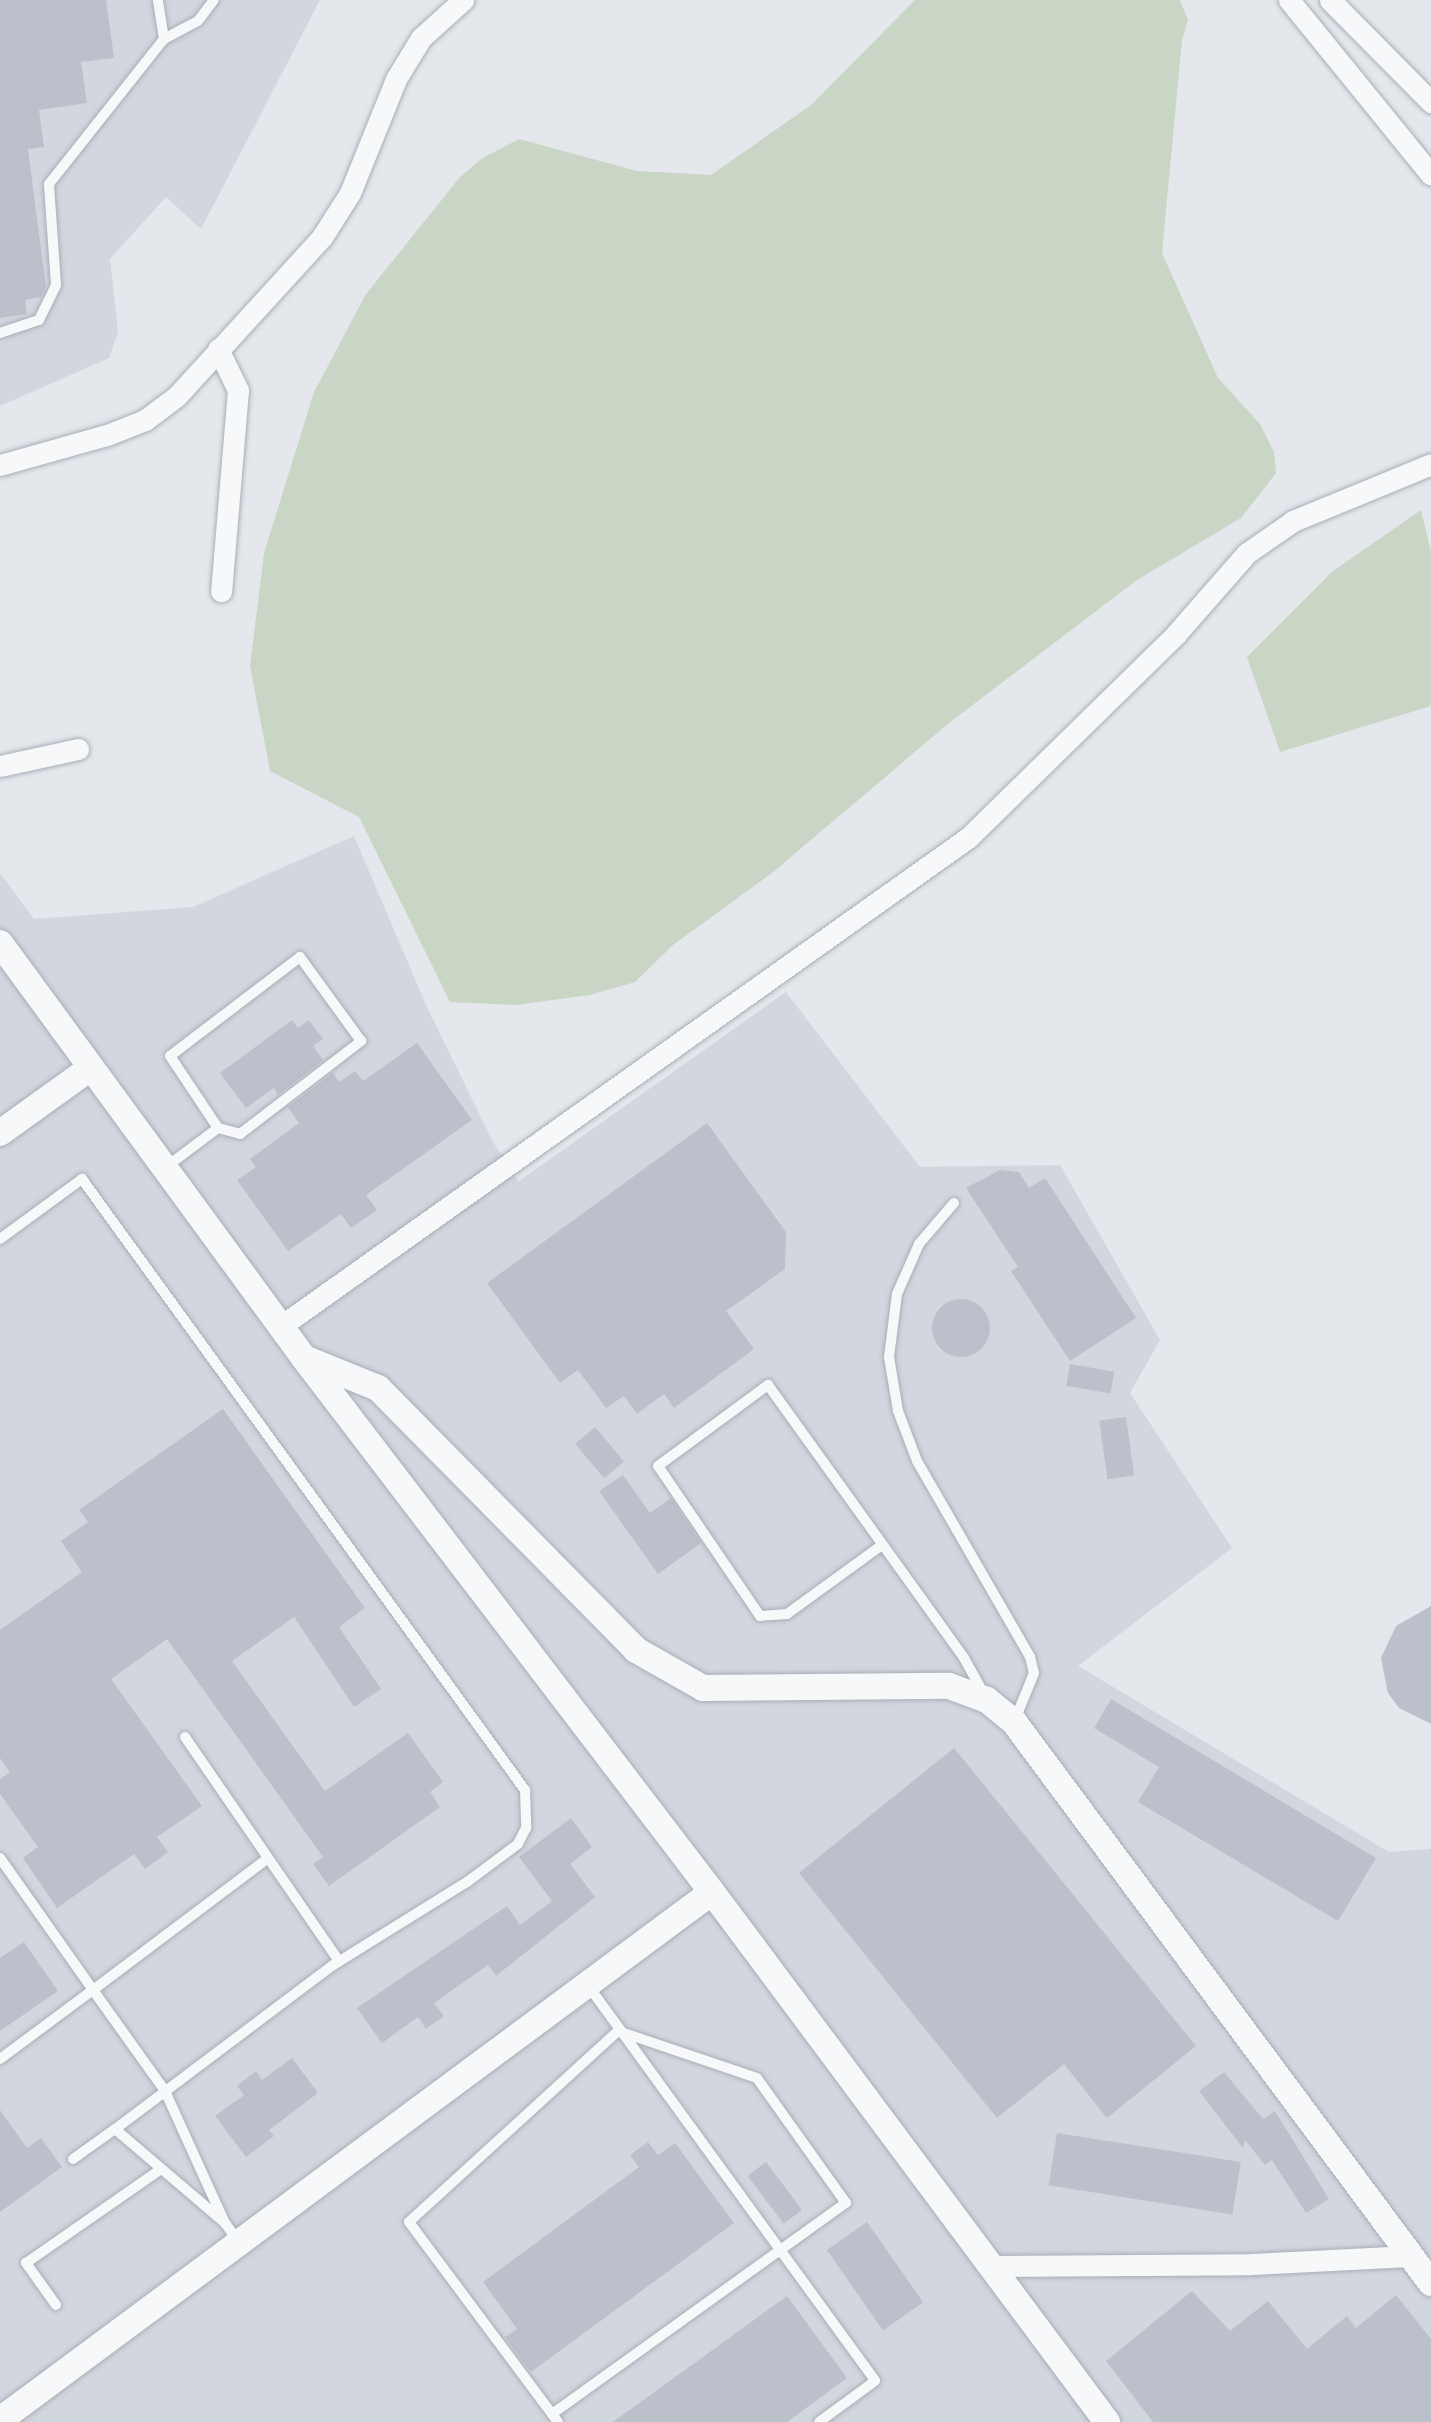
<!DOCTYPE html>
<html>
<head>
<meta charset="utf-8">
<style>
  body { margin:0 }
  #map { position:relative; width:1431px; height:2422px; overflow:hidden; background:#e4e7ec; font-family:Commissioner,sans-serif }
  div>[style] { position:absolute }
  .built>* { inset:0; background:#d2d6de }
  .green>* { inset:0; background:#c9d6c5 }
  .building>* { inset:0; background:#bbc0ca; transform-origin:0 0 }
  .round { border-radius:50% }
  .roads { filter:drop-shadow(0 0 2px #a9aeb7) drop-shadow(0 0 2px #a9aeb7) }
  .service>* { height:10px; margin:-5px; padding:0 5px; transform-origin:5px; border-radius:5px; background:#f7f8fa }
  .minor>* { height:21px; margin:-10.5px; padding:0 10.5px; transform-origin:10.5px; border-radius:10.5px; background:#f7f8fa }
  .tertiary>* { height:26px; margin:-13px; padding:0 13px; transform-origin:13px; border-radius:13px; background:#f7f8fa }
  span { translate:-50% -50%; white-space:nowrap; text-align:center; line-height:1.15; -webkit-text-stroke:5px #f4f6f9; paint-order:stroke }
</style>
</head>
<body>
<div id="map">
  <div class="built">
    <div style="clip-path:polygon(0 0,320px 0,201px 229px,166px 197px,110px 259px,118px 332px,109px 358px,0 406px)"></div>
    <div style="clip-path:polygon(354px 836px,426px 1005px,493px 1142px,519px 1181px,786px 992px,920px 1167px,1060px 1165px,1160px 1340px,1130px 1393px,1232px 1548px,1078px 1666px,1389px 1852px,1431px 1849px,1431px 2422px,0 2422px,0 873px,34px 919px,193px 907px)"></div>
  </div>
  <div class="green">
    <div style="clip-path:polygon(915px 0,1180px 0,1188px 20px,1182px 40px,1162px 253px,1218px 378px,1260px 424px,1274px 452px,1276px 473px,1241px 518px,1137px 580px,949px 723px,772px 873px,673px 945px,635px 982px,590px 995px,515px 1005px,450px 1002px,359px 817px,270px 771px,250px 666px,264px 553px,314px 392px,366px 294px,460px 177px,481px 159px,519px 139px,637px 171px,711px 175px,811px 105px)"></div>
    <div style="clip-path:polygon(1421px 510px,1431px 552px,1431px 706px,1280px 752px,1247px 657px,1333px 571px)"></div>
  </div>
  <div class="building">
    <div style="clip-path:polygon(0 0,106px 0,114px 58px,81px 62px,87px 103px,39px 110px,44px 147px,28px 149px,46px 287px,41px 297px,25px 300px,27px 314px,0 318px)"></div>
    <div style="clip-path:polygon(292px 1020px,298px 1028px,309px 1020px,323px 1039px,313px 1046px,323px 1060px,278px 1095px,274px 1088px,246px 1108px,220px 1073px)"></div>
    <div style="clip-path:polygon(417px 1043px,472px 1120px,366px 1195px,377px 1210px,351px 1228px,341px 1214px,288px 1251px,237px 1180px,256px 1167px,250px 1159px,299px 1123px,288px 1107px,333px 1073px,339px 1082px,355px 1071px,363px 1081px)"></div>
    <div style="clip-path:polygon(707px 1123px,786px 1232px,785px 1269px,726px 1311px,754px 1349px,674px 1408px,664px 1394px,637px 1414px,624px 1396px,606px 1408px,578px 1370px,560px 1383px,487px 1283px)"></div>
    <div style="clip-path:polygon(1000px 1170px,1019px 1172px,1029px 1188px,1045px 1178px,1136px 1318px,1070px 1361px,1011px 1271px,1018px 1267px,966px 1188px)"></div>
    <div class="round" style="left:932px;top:1299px;width:58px;height:58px"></div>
    <div style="left:1070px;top:1364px;width:45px;height:22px;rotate:10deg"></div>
    <div style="clip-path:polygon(223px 1409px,365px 1608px,339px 1627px,381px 1689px,354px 1707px,294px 1617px,232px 1661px,325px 1791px,408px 1733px,443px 1782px,430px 1792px,440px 1807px,329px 1886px,313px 1864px,323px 1857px,167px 1639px,111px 1679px,202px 1806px,157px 1837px,168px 1852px,145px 1869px,134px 1854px,57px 1908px,23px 1858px,38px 1847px,0 1794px,0 1779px,10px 1772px,0 1758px,0 1630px,82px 1572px,61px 1541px,88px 1522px,79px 1510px)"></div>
    <div style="left:1126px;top:1417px;width:59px;height:27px;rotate:82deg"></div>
    <div style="left:595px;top:1427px;width:45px;height:26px;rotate:50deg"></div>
    <div style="clip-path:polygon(623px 1475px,650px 1513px,671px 1498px,701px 1543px,658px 1574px,599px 1491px)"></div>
    <div style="clip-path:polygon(1431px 1606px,1431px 1724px,1399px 1708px,1388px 1693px,1381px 1658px,1396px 1626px)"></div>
    <div style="clip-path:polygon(1111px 1699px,1376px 1858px,1338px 1921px,1138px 1802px,1159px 1767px,1094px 1728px)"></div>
    <div style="clip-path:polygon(954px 1748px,1196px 2046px,1107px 2118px,1064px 2064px,997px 2118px,799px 1873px)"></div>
    <div style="clip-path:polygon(571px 1818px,592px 1847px,570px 1864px,595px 1897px,496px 1976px,488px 1965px,434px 2003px,444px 2016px,426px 2029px,418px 2017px,382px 2043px,357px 2008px,507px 1906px,520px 1925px,552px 1901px,519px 1857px)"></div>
    <div style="clip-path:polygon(24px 1942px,58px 1991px,0 2031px,0 1958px)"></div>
    <div style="clip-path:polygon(292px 2058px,318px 2093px,269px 2130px,274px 2136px,246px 2157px,215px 2116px,244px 2095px,237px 2086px,256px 2071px,262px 2080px)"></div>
    <div style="clip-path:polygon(1224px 2072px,1263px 2119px,1275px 2111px,1329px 2199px,1306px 2213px,1272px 2160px,1265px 2165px,1245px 2140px,1243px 2148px,1199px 2091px)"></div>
    <div style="clip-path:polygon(0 2110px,27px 2148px,41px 2138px,62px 2167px,0 2212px)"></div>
    <div style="left:1057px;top:2133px;width:186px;height:53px;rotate:9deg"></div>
    <div style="clip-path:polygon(648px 2142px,658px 2155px,675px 2143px,734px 2223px,531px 2372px,505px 2337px,517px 2329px,483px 2282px,639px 2167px,630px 2155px)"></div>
    <div style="left:766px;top:2162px;width:60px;height:23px;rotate:53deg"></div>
    <div style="left:867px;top:2222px;width:98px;height:49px;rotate:55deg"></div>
    <div style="clip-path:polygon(1192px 2291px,1230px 2331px,1268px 2301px,1307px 2349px,1347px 2316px,1356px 2328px,1396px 2295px,1431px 2339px,1431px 2422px,1153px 2422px,1106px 2361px)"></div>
    <div style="clip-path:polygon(787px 2296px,847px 2378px,787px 2422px,613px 2422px)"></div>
  </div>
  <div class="roads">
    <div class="service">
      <div style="left:164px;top:39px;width:38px;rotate:-28deg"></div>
      <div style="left:198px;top:21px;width:26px;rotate:-53deg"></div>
      <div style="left:0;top:333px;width:41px;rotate:-18.4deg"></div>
      <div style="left:39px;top:320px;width:39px;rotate:-64deg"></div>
      <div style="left:56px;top:285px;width:101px;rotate:-94deg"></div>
      <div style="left:49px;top:184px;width:185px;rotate:-51.6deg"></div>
      <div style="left:164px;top:39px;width:39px;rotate:-99deg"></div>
      <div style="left:166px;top:1167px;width:65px;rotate:-36.9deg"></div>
      <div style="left:218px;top:1128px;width:23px;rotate:15deg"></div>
      <div style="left:240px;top:1134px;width:153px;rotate:-37.5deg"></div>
      <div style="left:361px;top:1041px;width:104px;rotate:-126deg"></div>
      <div style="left:300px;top:957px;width:163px;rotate:142.7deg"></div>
      <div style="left:170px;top:1056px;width:87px;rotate:56.3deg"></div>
      <div style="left:954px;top:1203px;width:54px;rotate:130.5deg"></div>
      <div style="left:919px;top:1244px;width:55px;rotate:113.7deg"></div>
      <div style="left:897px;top:1294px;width:64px;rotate:97.2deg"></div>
      <div style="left:889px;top:1357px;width:55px;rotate:80.5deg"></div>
      <div style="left:898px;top:1411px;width:53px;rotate:69.2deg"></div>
      <div style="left:917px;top:1461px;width:226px;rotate:60deg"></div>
      <div style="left:1030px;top:1657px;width:16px;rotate:76deg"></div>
      <div style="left:1034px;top:1673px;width:53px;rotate:112.2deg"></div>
      <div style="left:0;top:1239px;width:102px;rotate:-36.2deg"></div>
      <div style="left:82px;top:1179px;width:755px;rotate:54.06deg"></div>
      <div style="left:525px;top:1790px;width:38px;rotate:88deg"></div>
      <div style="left:526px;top:1828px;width:18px;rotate:117deg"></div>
      <div style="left:518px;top:1844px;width:64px;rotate:143.3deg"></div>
      <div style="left:467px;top:1882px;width:158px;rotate:148.2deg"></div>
      <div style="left:333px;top:1965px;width:273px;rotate:143deg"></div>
      <div style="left:115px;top:2129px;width:145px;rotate:40.5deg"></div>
      <div style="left:882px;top:1545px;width:117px;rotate:144deg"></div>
      <div style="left:787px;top:1614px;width:27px;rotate:176deg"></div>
      <div style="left:760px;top:1616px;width:181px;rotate:-124.2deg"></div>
      <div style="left:658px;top:1466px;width:137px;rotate:-36.4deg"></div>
      <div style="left:768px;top:1385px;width:336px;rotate:54.3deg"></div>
      <div style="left:964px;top:1658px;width:41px;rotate:60.9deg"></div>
      <div style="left:185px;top:1737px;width:272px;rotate:55.5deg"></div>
      <div style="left:0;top:1858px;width:161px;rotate:54.8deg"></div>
      <div style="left:93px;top:1990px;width:219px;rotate:-37deg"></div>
      <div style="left:587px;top:1984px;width:490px;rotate:54deg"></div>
      <div style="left:875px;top:2381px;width:69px;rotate:143.8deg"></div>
      <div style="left:0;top:2059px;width:116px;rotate:-36.6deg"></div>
      <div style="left:93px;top:1990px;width:124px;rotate:54.5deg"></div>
      <div style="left:165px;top:2091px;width:145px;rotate:65.6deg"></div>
      <div style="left:225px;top:2223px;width:24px;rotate:54deg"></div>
      <div style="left:73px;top:2159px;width:52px;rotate:-35.5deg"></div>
      <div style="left:56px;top:2305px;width:52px;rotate:-125.5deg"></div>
      <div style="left:26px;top:2263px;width:163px;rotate:-34.8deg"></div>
      <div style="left:552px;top:2414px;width:362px;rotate:-35.7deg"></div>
      <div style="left:846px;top:2203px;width:153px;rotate:-125.5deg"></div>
      <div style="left:757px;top:2078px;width:147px;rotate:-161.3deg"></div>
      <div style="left:618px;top:2031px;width:283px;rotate:137.6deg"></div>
      <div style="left:409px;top:2222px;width:249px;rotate:53.3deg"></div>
    </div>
    <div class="minor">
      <div style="left:1289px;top:0;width:225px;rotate:50.9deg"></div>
      <div style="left:1330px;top:0;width:144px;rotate:45.3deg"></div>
      <div style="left:218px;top:349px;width:46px;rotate:64deg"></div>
      <div style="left:238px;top:390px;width:202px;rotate:94.8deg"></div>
      <div style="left:0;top:465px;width:111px;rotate:-15.7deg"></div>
      <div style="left:107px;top:435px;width:41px;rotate:-21.5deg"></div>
      <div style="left:145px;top:420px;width:39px;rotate:-37deg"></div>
      <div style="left:176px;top:397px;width:217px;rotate:-47.6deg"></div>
      <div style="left:322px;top:237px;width:52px;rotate:-57.5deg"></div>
      <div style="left:350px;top:193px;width:123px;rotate:-68deg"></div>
      <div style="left:396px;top:79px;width:48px;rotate:-58.6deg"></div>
      <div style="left:421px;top:38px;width:57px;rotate:-42.1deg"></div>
      <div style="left:0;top:766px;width:80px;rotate:-12.3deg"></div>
      <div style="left:281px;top:1326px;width:844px;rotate:-35.4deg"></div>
      <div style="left:969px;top:837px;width:290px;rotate:-44.4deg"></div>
      <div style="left:1176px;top:634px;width:108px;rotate:-48.8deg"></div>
      <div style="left:1247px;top:553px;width:56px;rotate:-34.8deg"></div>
      <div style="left:1293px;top:521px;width:149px;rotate:-22.4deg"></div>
      <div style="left:991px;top:2266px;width:261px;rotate:-0.4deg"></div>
      <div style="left:1252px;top:2264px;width:158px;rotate:-2.9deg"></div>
    </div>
    <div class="tertiary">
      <div style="left:0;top:943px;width:514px;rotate:53.78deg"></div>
      <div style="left:304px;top:1358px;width:672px;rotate:52.62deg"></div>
      <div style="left:712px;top:1892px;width:661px;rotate:53.3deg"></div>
      <div style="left:0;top:1133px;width:110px;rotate:-35.7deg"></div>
      <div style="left:304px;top:1358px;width:80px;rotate:22.1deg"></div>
      <div style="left:378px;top:1388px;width:368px;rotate:45.4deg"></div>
      <div style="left:636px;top:1650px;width:77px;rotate:29.6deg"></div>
      <div style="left:703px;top:1688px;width:246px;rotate:-0.5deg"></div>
      <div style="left:949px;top:1686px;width:40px;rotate:20.2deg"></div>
      <div style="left:987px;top:1700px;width:35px;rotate:39deg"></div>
      <div style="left:1014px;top:1722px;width:699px;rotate:53.38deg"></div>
      <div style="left:0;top:2420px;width:886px;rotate:-36.56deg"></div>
    </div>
  </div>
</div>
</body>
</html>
